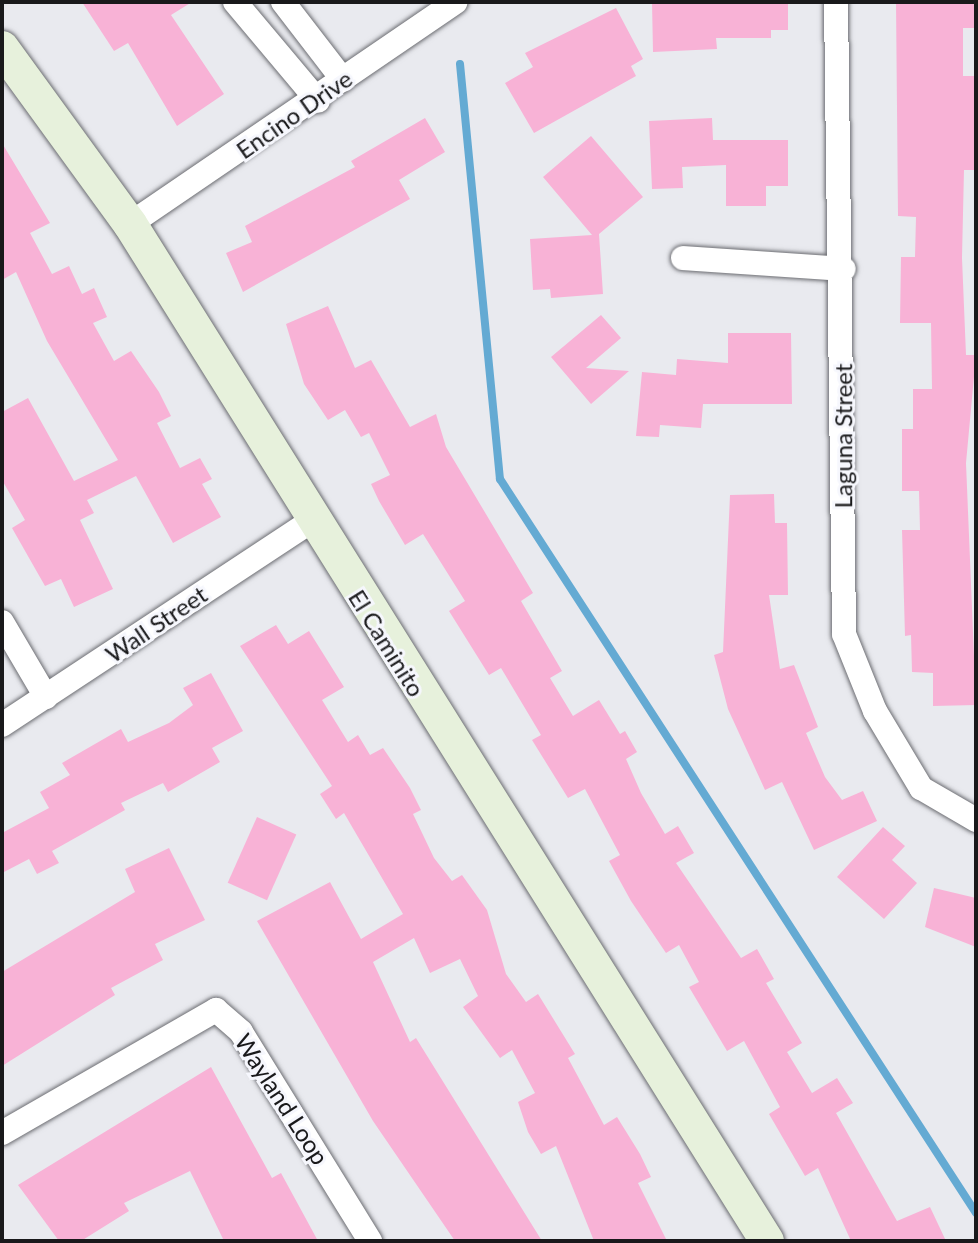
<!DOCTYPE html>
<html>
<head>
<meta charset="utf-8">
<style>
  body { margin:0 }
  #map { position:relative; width:978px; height:1243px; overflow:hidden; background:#e9eaef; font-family:Lato,sans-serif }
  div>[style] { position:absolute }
  .stream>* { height:8px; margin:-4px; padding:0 4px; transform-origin:4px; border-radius:4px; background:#64aad3 }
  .building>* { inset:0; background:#f8b2d6; transform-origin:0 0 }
  .roads { filter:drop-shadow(0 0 2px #6c6d72) drop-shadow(0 0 2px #6c6d72) }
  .street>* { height:24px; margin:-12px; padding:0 12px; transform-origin:12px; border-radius:12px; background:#fff }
  .secondary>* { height:34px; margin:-17px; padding:0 17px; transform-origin:17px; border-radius:17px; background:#e7f1dc }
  span { translate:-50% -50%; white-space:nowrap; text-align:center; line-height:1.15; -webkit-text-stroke:6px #f6f7fd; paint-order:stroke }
  .street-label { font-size:24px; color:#19191b }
  .frame { position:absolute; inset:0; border:4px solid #19191b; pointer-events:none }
</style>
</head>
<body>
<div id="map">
  <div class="stream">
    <div style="left:460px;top:64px;width:417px;rotate:84.5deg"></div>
    <div style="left:500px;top:479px;width:875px;rotate:57.04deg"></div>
  </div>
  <div class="building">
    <div style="clip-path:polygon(82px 2px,192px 2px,171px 15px,224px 94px,177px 126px,128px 43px,114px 51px)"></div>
    <div style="clip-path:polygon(652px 2px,788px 2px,788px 30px,771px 30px,771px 38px,716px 38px,717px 49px,653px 52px)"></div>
    <div style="clip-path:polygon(896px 2px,976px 3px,976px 28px,963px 28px,963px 76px,976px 76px,976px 156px,974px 170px,964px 170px,962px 258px,966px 355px,976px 355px,966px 463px,976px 705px,933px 706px,933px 673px,912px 672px,911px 635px,905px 636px,902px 530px,920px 530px,919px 491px,902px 491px,902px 429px,913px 429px,913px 389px,932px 389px,931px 323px,900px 323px,901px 257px,915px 257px,916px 217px,898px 216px)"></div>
    <div style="clip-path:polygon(616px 8px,643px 59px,631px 66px,636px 76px,534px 133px,505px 83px,533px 67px,525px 53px)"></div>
    <div style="clip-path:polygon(425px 118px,445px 152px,399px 180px,410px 199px,243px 292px,226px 253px,252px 242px,245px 226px,355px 167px,351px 161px)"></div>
    <div style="clip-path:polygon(712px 118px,713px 140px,788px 140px,788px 186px,766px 186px,766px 206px,726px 206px,726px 165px,682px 167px,683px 188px,652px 189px,649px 121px)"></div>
    <div style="clip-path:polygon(591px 136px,643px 197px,599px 234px,603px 294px,551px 298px,550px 289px,533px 290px,530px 239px,592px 235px,543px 177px)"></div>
    <div style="clip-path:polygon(2px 143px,50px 223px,30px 233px,52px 274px,69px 266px,82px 294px,94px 288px,107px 317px,93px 323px,114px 361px,131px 351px,159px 392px,171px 416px,157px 423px,180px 468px,200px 458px,212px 479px,202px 484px,221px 517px,173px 543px,136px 476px,87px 500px,94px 513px,80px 520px,113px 589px,74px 607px,61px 579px,45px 586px,12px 528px,25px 520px,2px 480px,2px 412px,28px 398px,74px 481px,118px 460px,47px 341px,16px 272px,2px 280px)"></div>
    <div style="clip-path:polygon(328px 306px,355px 368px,371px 360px,410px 427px,436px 414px,446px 447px,533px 593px,521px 601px,562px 671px,550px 678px,573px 716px,599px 700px,620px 734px,625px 731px,637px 752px,626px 759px,641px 793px,665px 834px,678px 826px,694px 853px,676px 863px,741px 958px,757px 949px,774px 979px,766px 983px,802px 1043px,787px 1052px,812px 1093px,837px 1078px,853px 1103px,836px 1113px,897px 1221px,930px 1207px,946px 1241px,851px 1241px,818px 1168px,805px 1176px,769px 1114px,780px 1107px,744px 1041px,727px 1051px,689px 987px,699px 982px,679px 945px,666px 953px,631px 901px,609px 861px,620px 855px,585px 789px,568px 798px,532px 740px,541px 735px,501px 668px,489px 675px,449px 611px,465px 601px,423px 534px,405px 545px,379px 501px,371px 484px,390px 475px,369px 433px,361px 437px,345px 410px,328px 420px,304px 384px,286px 324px)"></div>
    <div style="clip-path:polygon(601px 315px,621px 338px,586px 368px,629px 371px,591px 404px,551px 357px)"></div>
    <div style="clip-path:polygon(728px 333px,791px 333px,792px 404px,703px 404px,701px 428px,660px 425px,659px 437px,636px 436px,642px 372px,676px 375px,677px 359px,728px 363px)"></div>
    <div style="clip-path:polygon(774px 494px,775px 523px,787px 523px,788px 595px,769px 595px,780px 669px,794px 665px,818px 727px,806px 733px,825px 777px,842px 800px,863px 791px,877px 821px,814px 850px,782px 782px,765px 790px,728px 709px,714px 655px,723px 652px,730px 495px)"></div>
    <div style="clip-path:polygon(276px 625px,288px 644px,309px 631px,344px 687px,322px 700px,348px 742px,358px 735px,370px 755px,383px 748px,410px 788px,421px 810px,413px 814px,434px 858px,452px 881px,462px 875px,487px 910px,506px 974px,526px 1002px,538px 994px,575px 1054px,568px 1058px,604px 1125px,617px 1117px,640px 1154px,651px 1177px,638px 1183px,667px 1241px,594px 1241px,556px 1146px,541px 1154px,528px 1132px,518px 1102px,535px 1093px,512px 1050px,500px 1058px,463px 1007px,478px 996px,460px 959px,430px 973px,414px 938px,373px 962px,410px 1042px,416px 1038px,542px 1241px,455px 1241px,373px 1121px,257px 921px,330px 882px,361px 939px,403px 914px,344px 813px,336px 819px,320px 794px,332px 786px,240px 646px)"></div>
    <div style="clip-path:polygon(211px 673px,243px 731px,212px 748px,220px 762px,168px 792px,163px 783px,121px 803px,125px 810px,52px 851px,59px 863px,37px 874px,29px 859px,2px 873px,2px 833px,49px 808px,40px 792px,70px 775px,62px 763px,121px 729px,128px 742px,169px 723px,193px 705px,183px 688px)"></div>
    <div style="left:257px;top:817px;width:43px;height:72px;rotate:24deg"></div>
    <div style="clip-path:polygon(883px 827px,905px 846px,892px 860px,917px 883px,884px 919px,837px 877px)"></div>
    <div style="clip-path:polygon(169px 848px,205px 920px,155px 944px,163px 960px,111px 988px,115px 995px,2px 1066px,2px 972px,135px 892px,125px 869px)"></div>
    <div style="clip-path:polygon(934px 888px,976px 898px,976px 947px,925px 927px)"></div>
    <div style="clip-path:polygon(211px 1067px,272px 1178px,281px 1173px,318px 1241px,224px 1241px,190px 1171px,124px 1203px,129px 1211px,81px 1241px,59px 1241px,18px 1185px)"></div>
  </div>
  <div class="roads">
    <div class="street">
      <div style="left:235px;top:2px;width:129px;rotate:50deg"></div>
      <div style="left:283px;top:2px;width:98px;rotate:52.4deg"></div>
      <div style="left:836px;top:2px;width:632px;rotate:89.27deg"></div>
      <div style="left:844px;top:634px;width:83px;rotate:68.1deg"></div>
      <div style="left:875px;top:711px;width:90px;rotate:59.1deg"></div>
      <div style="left:921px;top:788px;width:64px;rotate:30.2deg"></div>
      <div style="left:130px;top:224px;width:394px;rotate:-34.3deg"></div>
      <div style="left:683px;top:258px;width:161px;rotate:3.9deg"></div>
      <div style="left:2px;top:622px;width:87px;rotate:59.6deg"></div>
      <div style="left:2px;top:725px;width:369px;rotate:-33.4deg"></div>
      <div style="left:2px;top:1133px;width:247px;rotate:-29.9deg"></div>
      <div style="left:216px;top:1010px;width:33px;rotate:41deg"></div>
      <div style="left:241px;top:1032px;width:246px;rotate:58.3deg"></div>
    </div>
    <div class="secondary">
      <div style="left:2px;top:48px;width:218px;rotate:54deg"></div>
      <div style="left:130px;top:224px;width:1200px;rotate:57.94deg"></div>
    </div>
  </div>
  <div class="street-label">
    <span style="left:294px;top:114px;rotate:-35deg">Encino Drive</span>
    <span style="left:843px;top:436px;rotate:-90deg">Laguna Street</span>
    <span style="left:156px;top:624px;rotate:-34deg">Wall Street</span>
    <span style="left:387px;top:643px;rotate:58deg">El Caminito</span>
    <span style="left:282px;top:1099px;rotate:57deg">Wayland Loop</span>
  </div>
  <div class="frame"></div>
</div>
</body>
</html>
